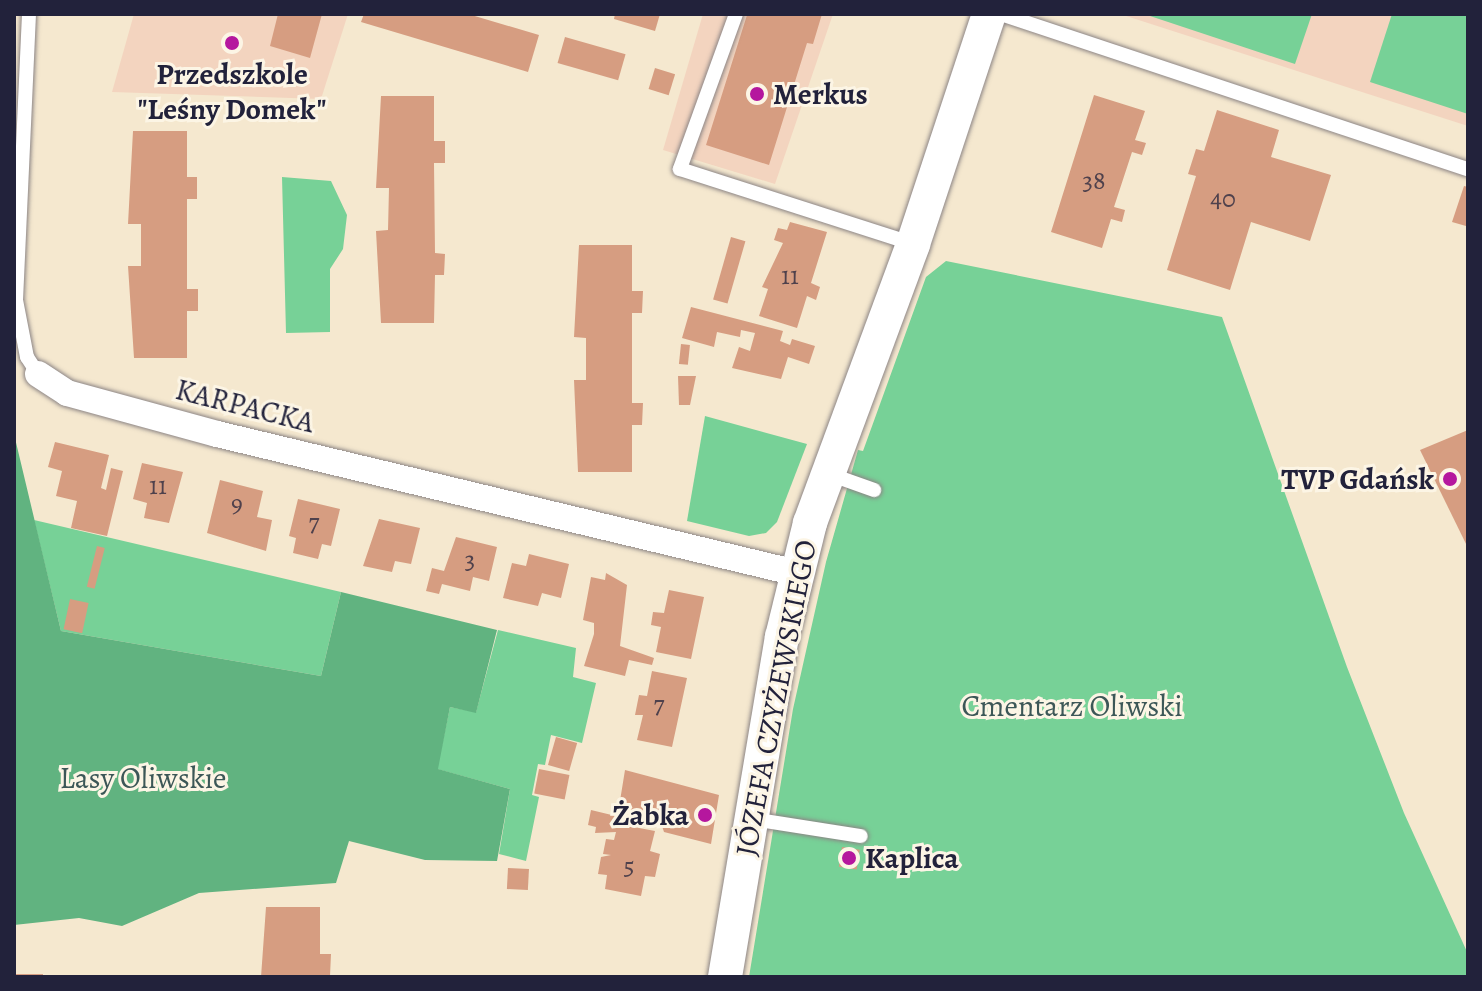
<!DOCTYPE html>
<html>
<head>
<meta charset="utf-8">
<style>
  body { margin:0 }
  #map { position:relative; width:1482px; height:991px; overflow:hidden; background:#f5e8cf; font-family:Alegreya,serif }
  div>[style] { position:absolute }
  .built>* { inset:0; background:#f3d4bf }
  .green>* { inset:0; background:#77d197 }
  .forest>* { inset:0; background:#61b380 }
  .building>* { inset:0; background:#d69d81; transform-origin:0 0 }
  .roads { filter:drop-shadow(0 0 2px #8c8585) drop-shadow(0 0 2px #8c8585) }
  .service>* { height:14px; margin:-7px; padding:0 7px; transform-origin:7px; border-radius:7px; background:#fff }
  .minor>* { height:26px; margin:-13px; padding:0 13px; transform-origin:13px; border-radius:13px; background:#fff }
  .tertiary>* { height:34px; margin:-17px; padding:0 17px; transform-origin:17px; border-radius:17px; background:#fff }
  .dots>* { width:22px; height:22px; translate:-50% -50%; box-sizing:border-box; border:4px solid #fcf5e5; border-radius:50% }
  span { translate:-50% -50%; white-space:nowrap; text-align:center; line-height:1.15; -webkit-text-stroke:6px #fcf5e5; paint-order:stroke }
  .number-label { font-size:26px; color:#4f414c }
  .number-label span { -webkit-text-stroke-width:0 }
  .poi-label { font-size:30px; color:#22223b; font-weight:700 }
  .left { translate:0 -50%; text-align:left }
  .right { translate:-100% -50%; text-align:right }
  .street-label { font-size:30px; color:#22223b }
  .park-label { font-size:30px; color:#3c5757 }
  .frame { position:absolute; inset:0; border:16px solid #22223b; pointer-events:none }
</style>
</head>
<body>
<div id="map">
  <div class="built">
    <div style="clip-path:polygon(134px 14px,348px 14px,321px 99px,112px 92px)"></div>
    <div style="clip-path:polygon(703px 14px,833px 14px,775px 184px,663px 150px)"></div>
    <div style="clip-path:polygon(1120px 14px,1468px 14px,1468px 126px,1365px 93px)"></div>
  </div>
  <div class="green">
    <div style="clip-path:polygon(1144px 14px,1312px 14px,1295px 64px)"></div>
    <div style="clip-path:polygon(1392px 14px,1468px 14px,1468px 114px,1370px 82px)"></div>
    <div style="clip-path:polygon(282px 177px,331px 181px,347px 215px,343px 249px,330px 269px,330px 332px,286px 333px)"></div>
    <div style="clip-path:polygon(946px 261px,1222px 317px,1347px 667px,1404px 813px,1468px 954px,1468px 977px,749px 977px,793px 709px,826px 562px,858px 450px,863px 451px,926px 277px)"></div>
    <div style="clip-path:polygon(705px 416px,807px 444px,777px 522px,766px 533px,749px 536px,687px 521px)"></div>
    <div style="clip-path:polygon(34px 520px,341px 592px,321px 676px,61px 631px)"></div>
    <div style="clip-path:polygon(498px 630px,576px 648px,573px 677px,596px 683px,582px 743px,551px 735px,545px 765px,538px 764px,532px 795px,539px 797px,526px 861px,499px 854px,510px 789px,437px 769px,450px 707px,476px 712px)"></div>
  </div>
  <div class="forest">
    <div style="clip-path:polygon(14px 434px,61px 631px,321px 676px,341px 592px,497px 630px,476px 713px,450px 707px,438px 769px,510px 789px,497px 861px,425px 860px,349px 841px,336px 883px,199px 893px,122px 926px,79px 918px,14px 925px)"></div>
  </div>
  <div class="building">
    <div style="clip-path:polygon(278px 14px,322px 14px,310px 58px,270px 46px)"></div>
    <div style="clip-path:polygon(364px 14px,468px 14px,539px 35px,528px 72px,361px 22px)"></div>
    <div style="clip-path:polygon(615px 14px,660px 14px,655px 31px,614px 19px)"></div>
    <div style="clip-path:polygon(822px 14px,813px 44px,807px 43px,769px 165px,706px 145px,747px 15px)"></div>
    <div style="left:565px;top:37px;width:63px;height:27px;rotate:16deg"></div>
    <div style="left:655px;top:68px;width:21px;height:22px;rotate:17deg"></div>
    <div style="clip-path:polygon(1094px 95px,1145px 111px,1135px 140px,1146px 143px,1142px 155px,1132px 152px,1114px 207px,1125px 210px,1122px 222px,1111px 219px,1102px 248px,1051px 232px)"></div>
    <div style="clip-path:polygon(381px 96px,434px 96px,434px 141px,445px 141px,445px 163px,434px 163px,435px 253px,445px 254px,444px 275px,435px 275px,434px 323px,381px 323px,376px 231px,388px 230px,389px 188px,376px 188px)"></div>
    <div style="clip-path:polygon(1217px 110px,1279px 130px,1271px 157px,1331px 175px,1310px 241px,1251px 222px,1230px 290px,1167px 270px,1196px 176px,1188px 174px,1196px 149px,1204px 151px)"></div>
    <div style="clip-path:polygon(133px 131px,187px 131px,187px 177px,197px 177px,197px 199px,187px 199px,187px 289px,198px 289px,198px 311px,187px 311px,187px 358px,134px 358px,128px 266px,141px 266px,141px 224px,128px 224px)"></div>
    <div style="clip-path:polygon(1464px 186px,1468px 187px,1466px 226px,1452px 222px)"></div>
    <div style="clip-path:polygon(790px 222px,827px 232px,811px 283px,820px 287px,816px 300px,807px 296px,797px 328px,759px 316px,768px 289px,762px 287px,783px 243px,774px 240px,778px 228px,787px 230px)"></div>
    <div style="left:731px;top:237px;width:15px;height:65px;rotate:16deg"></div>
    <div style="clip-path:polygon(579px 245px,632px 245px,632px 291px,643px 291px,642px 313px,632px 313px,632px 403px,643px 403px,642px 425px,632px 425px,632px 472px,578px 472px,574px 380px,586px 380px,586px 338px,574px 337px)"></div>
    <div style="clip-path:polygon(691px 307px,783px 331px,780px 341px,790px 345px,792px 339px,815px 346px,809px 364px,788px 357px,781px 379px,732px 368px,739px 347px,750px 351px,755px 333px,741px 330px,740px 337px,717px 332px,714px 347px,682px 338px)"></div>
    <div style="left:681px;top:344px;width:9px;height:20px;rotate:6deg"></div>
    <div style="clip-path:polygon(678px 376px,696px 376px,690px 405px,679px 405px)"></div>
    <div style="clip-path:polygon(1468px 430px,1468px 548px,1420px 450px)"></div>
    <div style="clip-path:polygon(55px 442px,109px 455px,101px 488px,106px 490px,111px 468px,123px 471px,107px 536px,71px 528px,77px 501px,56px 496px,62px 471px,48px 467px)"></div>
    <div style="clip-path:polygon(142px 463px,183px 472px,169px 523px,144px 518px,147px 503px,133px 499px)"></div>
    <div style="clip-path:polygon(220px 480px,263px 491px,257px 517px,272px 520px,266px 551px,207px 533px)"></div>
    <div style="clip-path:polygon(298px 499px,340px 509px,331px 546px,322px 544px,318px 559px,293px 553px,296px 538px,289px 536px)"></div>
    <div style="clip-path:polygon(379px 519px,420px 528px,411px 564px,395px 561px,392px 572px,363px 566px)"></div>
    <div style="clip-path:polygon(456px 537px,497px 547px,489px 581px,473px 577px,470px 591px,442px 584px,439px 594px,426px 591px,432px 568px,444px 571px)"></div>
    <div style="left:97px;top:546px;width:8px;height:42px;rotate:14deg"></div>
    <div style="clip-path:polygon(529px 554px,569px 564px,561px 598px,542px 593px,538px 606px,503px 598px,512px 563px,526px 566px)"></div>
    <div style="clip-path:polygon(606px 573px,627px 585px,620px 646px,654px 658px,652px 665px,629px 660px,625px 676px,584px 666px,594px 634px,594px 623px,583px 620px,591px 577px,605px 580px)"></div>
    <div style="clip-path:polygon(669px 590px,704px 597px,691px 659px,656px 652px,661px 627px,651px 625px,653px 612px,664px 613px)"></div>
    <div style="left:70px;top:599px;width:19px;height:31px;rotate:12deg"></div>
    <div style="clip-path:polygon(652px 671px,687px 678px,672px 747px,637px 740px,643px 715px,635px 715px,639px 695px,647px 696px)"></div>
    <div style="left:556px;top:737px;width:22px;height:29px;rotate:16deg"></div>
    <div style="left:539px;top:769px;width:31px;height:25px;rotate:11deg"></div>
    <div style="clip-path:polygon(625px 770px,719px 795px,711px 844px,664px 832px,659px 817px,619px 807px)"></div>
    <div style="clip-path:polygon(591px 810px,620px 817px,618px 824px,655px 831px,650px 851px,660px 854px,655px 877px,645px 876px,641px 896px,605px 889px,607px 875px,598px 874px,601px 857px,611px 855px,603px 854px,606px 839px,614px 840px,616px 832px,595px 833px,596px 827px,588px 825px)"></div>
    <div style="left:842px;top:847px;width:18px;height:20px;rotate:9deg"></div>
    <div style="left:508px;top:868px;width:21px;height:21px;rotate:3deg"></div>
    <div style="clip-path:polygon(266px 907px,320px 907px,320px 954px,331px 954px,330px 976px,261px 977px)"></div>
    <div style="left:14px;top:974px;width:29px;height:3px"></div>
  </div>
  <div class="roads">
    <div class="service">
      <div style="left:29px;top:14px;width:286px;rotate:92.6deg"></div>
      <div style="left:16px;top:300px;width:58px;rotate:79.1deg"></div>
      <div style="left:27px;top:357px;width:20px;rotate:57deg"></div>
      <div style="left:736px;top:14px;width:165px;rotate:109.9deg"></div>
      <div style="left:680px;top:169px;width:245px;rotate:17.8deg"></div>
      <div style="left:1001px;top:14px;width:492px;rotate:18.4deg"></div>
      <div style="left:829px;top:474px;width:48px;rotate:19.6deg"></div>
      <div style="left:752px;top:819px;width:110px;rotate:8.9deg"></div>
    </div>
    <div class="minor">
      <div style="left:38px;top:374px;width:35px;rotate:33deg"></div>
      <div style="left:67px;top:393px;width:156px;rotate:15.3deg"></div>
      <div style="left:217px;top:434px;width:596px;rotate:13.48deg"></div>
    </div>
    <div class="tertiary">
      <div style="left:725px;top:977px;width:345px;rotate:-80.5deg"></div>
      <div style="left:782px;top:637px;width:117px;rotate:-76.2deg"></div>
      <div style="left:810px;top:523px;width:297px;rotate:-69.7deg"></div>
      <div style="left:913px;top:244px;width:242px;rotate:-71.7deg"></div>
    </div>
  </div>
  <div class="dots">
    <div style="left:232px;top:43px;background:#b5179e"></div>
    <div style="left:757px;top:94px;background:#b5179e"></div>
    <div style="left:1450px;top:479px;background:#b5179e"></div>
    <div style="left:705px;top:815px;background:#b5179e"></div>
    <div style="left:849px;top:858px;background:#b5179e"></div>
  </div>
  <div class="number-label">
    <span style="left:1094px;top:181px">38</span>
    <span style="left:1223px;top:199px">40</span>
    <span style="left:790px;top:276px">11</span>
    <span style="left:158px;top:486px">11</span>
    <span style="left:237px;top:504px">9</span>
    <span style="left:314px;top:523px">7</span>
    <span style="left:470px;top:560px">3</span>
    <span style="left:659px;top:705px">7</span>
    <span style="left:629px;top:866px">5</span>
  </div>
  <div class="poi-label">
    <span style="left:232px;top:91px">Przedszkole<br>"Leśny Domek"</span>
    <span class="left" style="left:773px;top:94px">Merkus</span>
    <span class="right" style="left:1434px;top:479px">TVP Gdańsk</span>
    <span class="right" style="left:689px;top:815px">Żabka</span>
    <span class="left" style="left:865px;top:858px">Kaplica</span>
  </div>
  <div class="street-label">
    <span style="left:245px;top:406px;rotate:14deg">KARPACKA</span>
    <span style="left:776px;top:698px;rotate:-79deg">JÓZEFA CZYŻEWSKIEGO</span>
  </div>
  <div class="park-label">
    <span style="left:1072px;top:706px">Cmentarz Oliwski</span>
    <span style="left:143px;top:778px">Lasy Oliwskie</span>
  </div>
  <div class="frame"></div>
</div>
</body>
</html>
